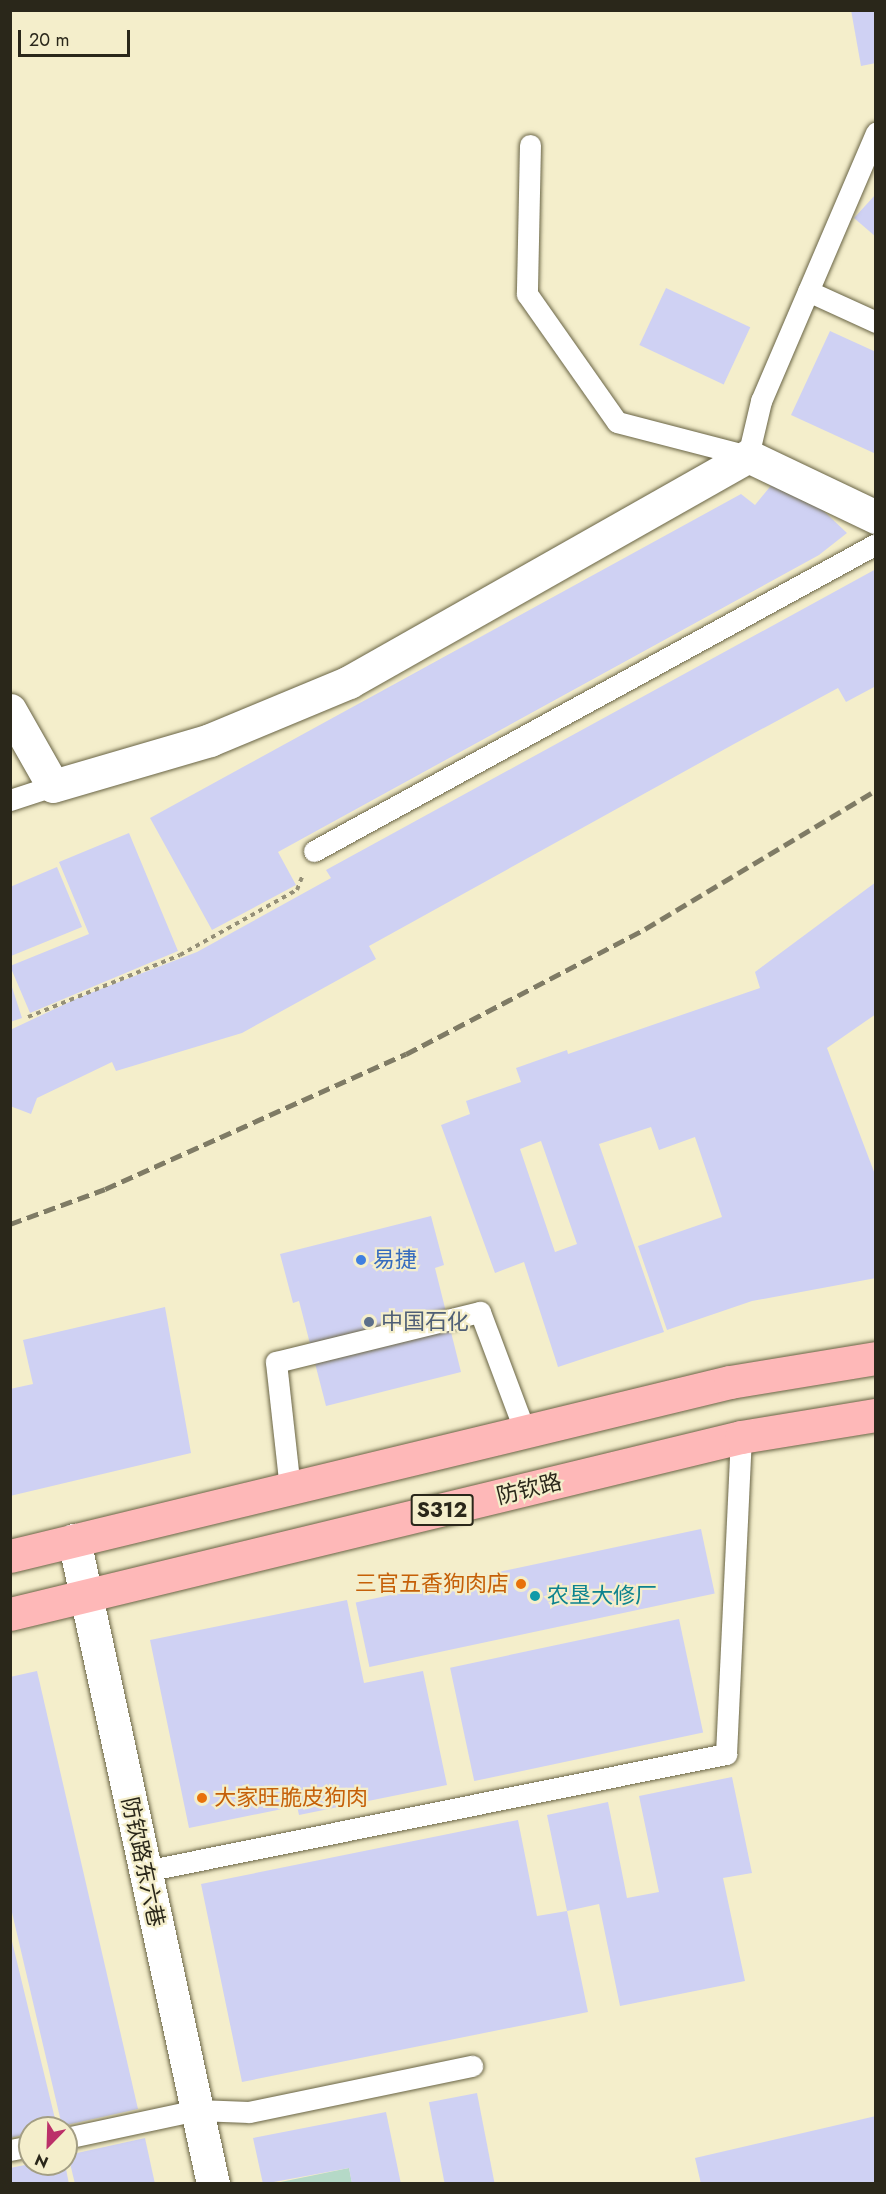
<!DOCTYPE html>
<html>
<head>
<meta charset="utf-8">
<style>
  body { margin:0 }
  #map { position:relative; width:886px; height:2194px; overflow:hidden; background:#f4eecb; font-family:Jost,"Noto Sans SC",sans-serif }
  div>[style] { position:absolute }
  .green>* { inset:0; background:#b5d9c7 }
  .building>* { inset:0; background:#cfd1f3; transform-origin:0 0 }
  .path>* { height:4px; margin-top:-2px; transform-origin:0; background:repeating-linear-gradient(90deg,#959078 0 4.5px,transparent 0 9px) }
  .roads { filter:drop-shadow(0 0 2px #696445) drop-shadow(0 0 2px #696445) }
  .service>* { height:21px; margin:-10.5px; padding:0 10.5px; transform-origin:10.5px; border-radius:10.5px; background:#fff }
  .minor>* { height:33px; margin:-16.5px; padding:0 16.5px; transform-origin:16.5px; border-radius:16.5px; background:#fff }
  .primary>* { height:33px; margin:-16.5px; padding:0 16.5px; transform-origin:16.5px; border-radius:16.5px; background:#feb8b8 }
  .rail>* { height:4.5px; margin-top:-2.25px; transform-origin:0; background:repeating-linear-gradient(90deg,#7f7b65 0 12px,transparent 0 18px) }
  .dots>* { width:16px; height:16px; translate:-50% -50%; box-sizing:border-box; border:3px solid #f4eecb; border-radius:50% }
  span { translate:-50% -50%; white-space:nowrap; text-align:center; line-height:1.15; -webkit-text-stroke:4.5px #f4eecb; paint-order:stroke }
  .shield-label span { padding:2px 4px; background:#f4eecb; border:2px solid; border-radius:4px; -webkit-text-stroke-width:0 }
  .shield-label { font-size:21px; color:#2a271a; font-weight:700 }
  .shop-label { font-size:22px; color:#366cbe }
  .left { translate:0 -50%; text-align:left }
  .service-label { font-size:22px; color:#4e5e75 }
  .street-label { font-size:22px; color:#2a271a }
  .food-label { font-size:22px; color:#c56008 }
  .right { translate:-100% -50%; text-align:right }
  .culture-label { font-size:22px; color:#0d838f }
  .frame { position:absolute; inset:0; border:12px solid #2a271a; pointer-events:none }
  .north { position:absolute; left:18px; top:2116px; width:60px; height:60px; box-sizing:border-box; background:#f4eecb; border:2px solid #a39e84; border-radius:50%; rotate:203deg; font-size:16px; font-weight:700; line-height:24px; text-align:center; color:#2a271a }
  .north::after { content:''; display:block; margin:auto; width:21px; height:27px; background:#bb3069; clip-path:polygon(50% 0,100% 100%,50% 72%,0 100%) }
  .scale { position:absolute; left:18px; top:30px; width:112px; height:27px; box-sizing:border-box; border:3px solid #2a271a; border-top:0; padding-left:8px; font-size:18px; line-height:21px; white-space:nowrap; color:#2a271a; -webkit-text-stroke:4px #f4eecb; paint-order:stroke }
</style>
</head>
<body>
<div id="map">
  <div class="green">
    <div style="clip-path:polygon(349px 2168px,352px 2183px,271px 2184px)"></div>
  </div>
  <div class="building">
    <div style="clip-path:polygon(851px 10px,876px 10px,876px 63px,861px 66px)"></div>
    <div style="clip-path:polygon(876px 194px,876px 237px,854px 218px)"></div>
    <div style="left:666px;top:288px;width:93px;height:63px;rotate:25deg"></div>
    <div style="clip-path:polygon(830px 331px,876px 352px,876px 454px,791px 415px)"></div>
    <div style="clip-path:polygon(773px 483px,812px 500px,847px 533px,819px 555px,278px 852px,296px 885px,212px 930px,150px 818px,741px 494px,755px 505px)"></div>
    <div style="clip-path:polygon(876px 569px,876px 686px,846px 702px,838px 688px,734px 744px,369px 946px,376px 959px,242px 1033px,116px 1071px,112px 1062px,37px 1098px,31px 1114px,10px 1106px,10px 1030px,80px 997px,197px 952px,331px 878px,326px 870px)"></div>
    <div style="clip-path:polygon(129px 833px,178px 951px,30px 1013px,10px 966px,89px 934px,59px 862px)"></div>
    <div style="clip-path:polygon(57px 867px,82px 927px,11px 956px,10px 887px)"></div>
    <div style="clip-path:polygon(evenodd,876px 882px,876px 1014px,827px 1048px,876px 1177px,876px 1278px,752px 1301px,667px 1330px,638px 1246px,722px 1217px,695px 1137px,659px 1150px,651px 1127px,599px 1144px,664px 1332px,558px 1367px,524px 1262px,495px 1273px,441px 1125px,470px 1114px,466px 1101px,521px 1082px,516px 1068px,567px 1050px,568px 1054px,760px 988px,755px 972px,876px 882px,541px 1141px,577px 1244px,555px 1252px,520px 1149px,541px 1141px)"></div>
    <div style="clip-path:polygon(10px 981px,22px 1018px,10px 1022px)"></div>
    <div style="clip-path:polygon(431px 1216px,444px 1265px,435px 1268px,461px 1372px,326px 1406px,299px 1301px,293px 1303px,280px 1254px)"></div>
    <div style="clip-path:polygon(165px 1307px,191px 1453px,10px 1496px,10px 1389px,33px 1384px,23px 1340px)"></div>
    <div style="left:701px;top:1529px;width:66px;height:353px;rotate:78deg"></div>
    <div style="clip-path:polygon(347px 1600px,364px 1683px,423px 1671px,447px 1785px,299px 1815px,297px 1806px,189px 1828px,150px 1640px)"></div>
    <div style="left:679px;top:1619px;width:116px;height:234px;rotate:78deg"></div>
    <div style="clip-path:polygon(37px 1671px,138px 2109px,62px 2126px,10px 1904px,10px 1677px)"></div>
    <div style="clip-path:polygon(732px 1777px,752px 1873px,723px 1878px,745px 1981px,620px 2006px,599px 1904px,567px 1911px,547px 1815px,608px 1802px,627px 1898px,659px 1892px,639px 1796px)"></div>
    <div style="clip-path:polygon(518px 1820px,537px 1916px,567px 1911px,588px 2012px,242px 2082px,201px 1884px)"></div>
    <div style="clip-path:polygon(10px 1933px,57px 2127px,30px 2128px,30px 2133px,10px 2138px)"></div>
    <div style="left:477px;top:2093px;width:93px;height:49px;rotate:79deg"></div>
    <div style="clip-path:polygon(386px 2112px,401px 2184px,352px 2184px,349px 2168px,263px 2184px,253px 2138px)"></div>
    <div style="clip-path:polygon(876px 2116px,876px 2184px,701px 2184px,695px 2158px)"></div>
    <div style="clip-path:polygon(145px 2138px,155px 2184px,75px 2184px,68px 2155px)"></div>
    <div style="clip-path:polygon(30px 2164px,65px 2164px,69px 2184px,10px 2184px,10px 2168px)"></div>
  </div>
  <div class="path">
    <div style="left:28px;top:1017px;width:164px;rotate:-22.2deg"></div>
    <div style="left:180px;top:955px;width:134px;rotate:-29.1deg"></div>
    <div style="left:297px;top:890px;width:14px;rotate:-69deg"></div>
  </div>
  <div class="roads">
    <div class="service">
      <div style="left:530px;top:145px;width:149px;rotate:91.2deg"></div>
      <div style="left:527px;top:294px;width:156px;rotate:54.9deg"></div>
      <div style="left:617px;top:422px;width:135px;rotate:14.5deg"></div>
      <div style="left:748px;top:456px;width:57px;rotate:-76.7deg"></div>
      <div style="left:761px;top:401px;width:292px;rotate:-66.8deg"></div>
      <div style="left:808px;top:291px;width:75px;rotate:24.5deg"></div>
      <div style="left:10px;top:800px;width:45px;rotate:-18deg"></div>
      <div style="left:314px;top:851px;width:640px;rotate:-28.65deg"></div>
      <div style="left:290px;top:1489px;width:128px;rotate:-96.3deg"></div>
      <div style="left:276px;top:1362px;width:210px;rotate:-13.8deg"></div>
      <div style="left:480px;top:1312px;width:128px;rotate:69.4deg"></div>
      <div style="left:145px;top:1871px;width:593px;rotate:-11.39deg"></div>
      <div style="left:726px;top:1754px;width:317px;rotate:-87.3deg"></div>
      <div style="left:66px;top:2138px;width:134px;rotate:-12.1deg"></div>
      <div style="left:197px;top:2110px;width:52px;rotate:2.2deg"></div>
      <div style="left:249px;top:2112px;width:228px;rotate:-11.7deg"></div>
      <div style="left:10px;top:2150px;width:20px;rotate:-11deg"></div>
    </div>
    <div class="minor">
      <div style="left:10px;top:710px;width:87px;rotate:60.5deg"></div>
      <div style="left:53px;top:786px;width:164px;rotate:-16.3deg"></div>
      <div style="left:210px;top:740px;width:151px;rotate:-22.6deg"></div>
      <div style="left:349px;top:682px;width:459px;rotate:-29.5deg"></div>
      <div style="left:748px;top:456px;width:142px;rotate:25.5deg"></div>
      <div style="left:74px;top:1540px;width:659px;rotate:77.82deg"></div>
    </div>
    <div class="primary">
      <div style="left:10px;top:1556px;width:741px;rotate:-13.59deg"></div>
      <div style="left:730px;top:1382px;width:148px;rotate:-9.3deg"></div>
      <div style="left:10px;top:1614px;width:752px;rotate:-13.61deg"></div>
      <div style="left:741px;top:1437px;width:137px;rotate:-9.3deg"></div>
    </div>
  </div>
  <div class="rail">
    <div style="left:10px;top:1224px;width:101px;rotate:-20.2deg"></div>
    <div style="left:105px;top:1189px;width:330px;rotate:-24.2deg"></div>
    <div style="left:406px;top:1054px;width:270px;rotate:-27.6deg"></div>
    <div style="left:645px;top:929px;width:270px;rotate:-31deg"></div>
  </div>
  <div class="dots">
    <div style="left:361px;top:1260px;background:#3f7fe0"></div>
    <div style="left:369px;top:1322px;background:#5c6f8a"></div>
    <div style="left:521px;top:1584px;background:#e8710a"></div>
    <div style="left:535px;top:1596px;background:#0f9aa8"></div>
    <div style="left:202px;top:1798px;background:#e8710a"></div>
  </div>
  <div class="shield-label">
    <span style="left:442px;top:1510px">S312</span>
  </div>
  <div class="shop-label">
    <span class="left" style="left:373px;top:1260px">易捷</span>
  </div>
  <div class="service-label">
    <span class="left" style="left:381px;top:1322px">中国石化</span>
  </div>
  <div class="street-label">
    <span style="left:529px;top:1489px;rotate:-14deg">防钦路</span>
    <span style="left:143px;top:1862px;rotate:78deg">防钦路东六巷</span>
  </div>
  <div class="food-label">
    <span class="right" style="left:509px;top:1584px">三官五香狗肉店</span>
    <span class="left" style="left:214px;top:1798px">大家旺脆皮狗肉</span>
  </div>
  <div class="culture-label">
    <span class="left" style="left:547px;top:1596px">农垦大修厂</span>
  </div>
  <div class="frame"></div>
  <div class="north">N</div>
  <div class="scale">20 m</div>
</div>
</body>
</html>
